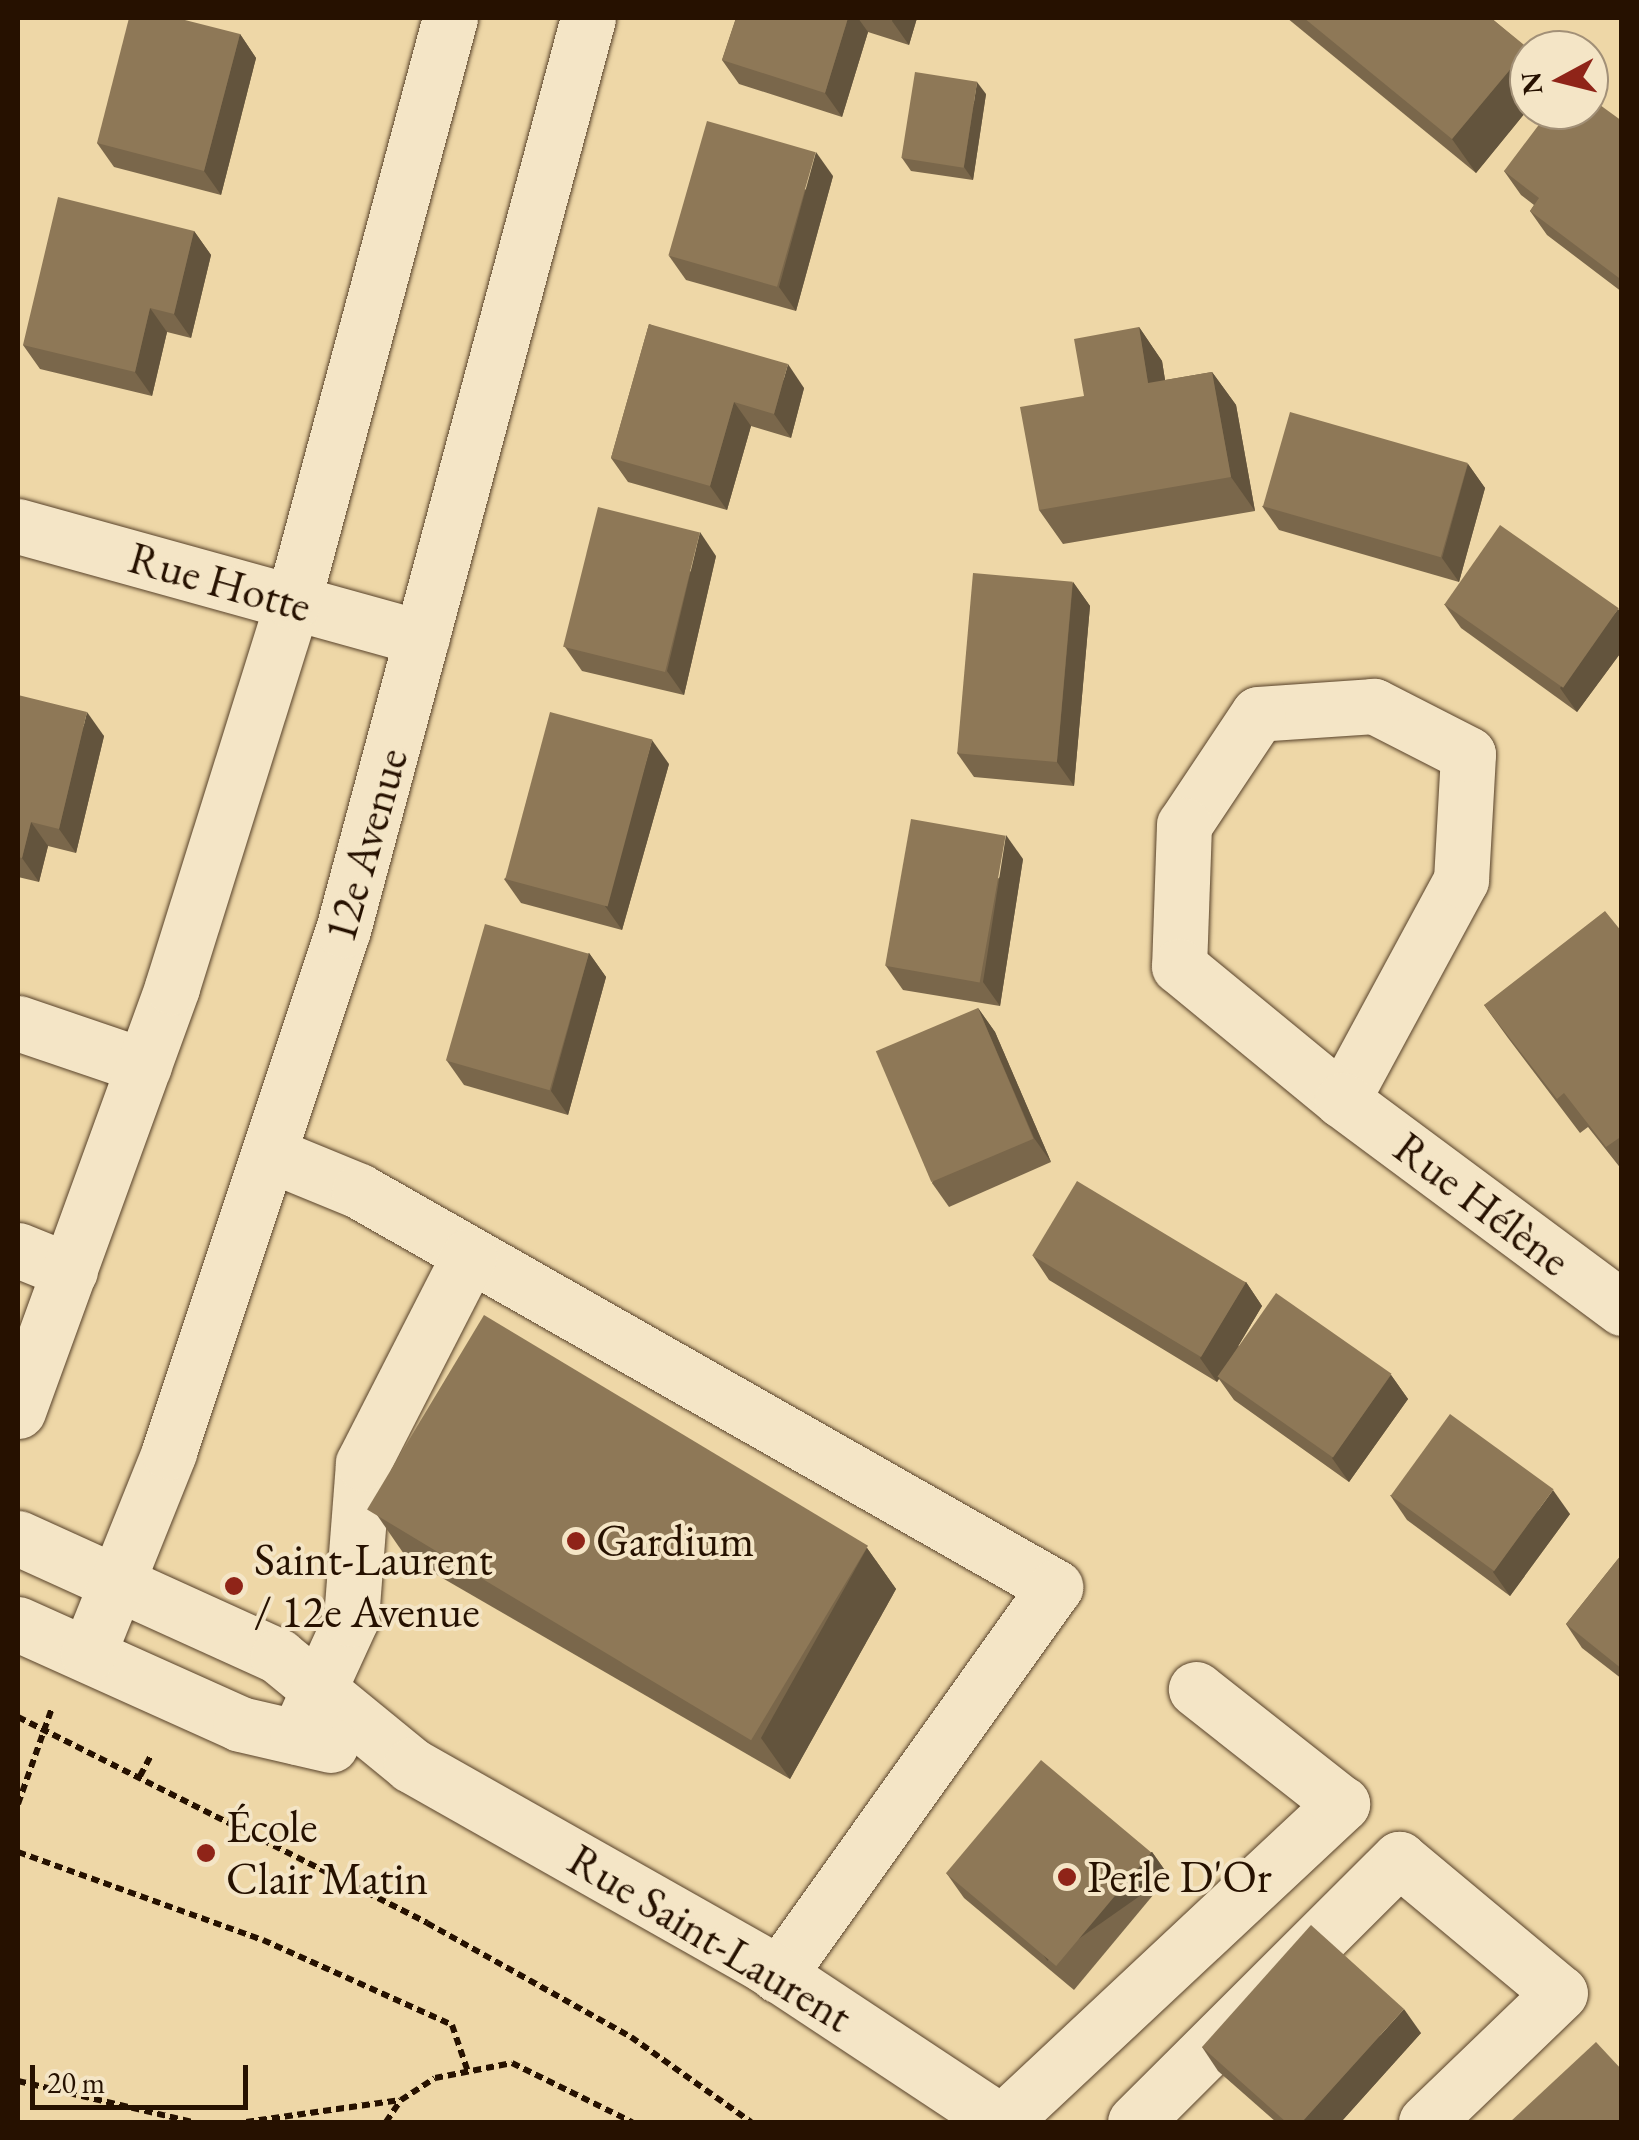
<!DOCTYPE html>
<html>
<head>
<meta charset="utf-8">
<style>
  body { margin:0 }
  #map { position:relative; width:1639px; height:2140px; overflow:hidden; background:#eed7a7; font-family:"EB Garamond",serif }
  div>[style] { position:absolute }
  .path>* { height:6px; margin-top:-3px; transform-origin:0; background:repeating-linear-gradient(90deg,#261100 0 8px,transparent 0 13px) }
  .roads { filter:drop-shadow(0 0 2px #58422a) drop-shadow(0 0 2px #58422a) }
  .minor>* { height:55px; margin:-27.5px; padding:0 27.5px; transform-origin:27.5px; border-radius:27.5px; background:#f4e5c6 }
  .wall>* { inset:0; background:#7a674b }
  .shaded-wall>* { inset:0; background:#63543d; transform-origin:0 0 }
  .building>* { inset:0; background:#8e7857; transform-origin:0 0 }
  .dots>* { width:28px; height:28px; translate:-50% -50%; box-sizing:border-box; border:5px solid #f4e5c6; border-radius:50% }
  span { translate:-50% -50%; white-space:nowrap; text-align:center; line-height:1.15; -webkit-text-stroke:8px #f4e5c6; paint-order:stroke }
  .street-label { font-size:45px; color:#261100 }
  .poi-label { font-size:45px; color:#261100 }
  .left { translate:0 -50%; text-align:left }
  .frame { position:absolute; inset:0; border:20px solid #261100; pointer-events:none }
  .north { position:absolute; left:1509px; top:30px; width:100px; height:100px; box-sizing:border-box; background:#f4e5c6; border:2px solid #a29077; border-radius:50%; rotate:263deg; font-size:28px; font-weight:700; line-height:40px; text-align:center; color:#261100 }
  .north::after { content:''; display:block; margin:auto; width:35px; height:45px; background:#8f2418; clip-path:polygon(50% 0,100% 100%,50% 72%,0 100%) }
  .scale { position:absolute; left:30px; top:2065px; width:218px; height:45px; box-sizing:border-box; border:5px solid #261100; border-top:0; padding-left:12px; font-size:30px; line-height:35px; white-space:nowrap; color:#261100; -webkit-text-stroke:8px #f4e5c6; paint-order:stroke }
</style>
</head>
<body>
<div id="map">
  <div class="path">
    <div style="left:18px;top:1717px;width:458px;rotate:26.7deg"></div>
    <div style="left:427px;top:1923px;width:234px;rotate:29.2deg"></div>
    <div style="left:631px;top:2037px;width:147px;rotate:35.3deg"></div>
    <div style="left:140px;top:1776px;width:24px;rotate:-62deg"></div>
    <div style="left:18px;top:1804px;width:102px;rotate:-70.5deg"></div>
    <div style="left:18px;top:1852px;width:260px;rotate:19.8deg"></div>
    <div style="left:263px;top:1940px;width:207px;rotate:24.2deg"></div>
    <div style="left:452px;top:2025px;width:50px;rotate:71.2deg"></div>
    <div style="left:18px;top:2081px;width:180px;rotate:13.2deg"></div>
    <div style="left:246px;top:2122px;width:156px;rotate:-8.1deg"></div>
    <div style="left:386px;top:2122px;width:27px;rotate:-56deg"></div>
    <div style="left:401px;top:2100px;width:40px;rotate:-32.9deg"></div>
    <div style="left:435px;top:2078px;width:78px;rotate:-11deg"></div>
    <div style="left:512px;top:2063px;width:134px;rotate:26.2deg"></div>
  </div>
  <div class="roads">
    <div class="minor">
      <div style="left:18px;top:526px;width:419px;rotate:15.5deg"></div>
      <div style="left:18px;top:1023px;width:133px;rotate:18.8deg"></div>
      <div style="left:1342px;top:1100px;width:250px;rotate:-61.6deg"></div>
      <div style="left:1461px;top:880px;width:126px;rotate:-86.8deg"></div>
      <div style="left:1468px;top:754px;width:106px;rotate:-152.9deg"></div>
      <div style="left:1374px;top:706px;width:116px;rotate:176.1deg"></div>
      <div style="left:1258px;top:714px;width:133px;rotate:123.7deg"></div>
      <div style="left:1184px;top:825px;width:141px;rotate:92deg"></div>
      <div style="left:1179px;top:966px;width:211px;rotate:39.4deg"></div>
      <div style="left:1342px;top:1100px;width:349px;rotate:36.6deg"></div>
      <div style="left:269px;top:1154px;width:97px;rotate:22.3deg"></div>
      <div style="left:359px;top:1191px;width:801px;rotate:29.64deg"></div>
      <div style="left:1055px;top:1587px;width:477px;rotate:125.5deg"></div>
      <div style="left:18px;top:1250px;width:56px;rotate:22deg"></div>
      <div style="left:18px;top:1411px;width:451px;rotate:-70deg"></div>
      <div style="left:172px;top:987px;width:404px;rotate:-72.6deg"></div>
      <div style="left:293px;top:602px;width:605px;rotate:-74.95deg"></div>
      <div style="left:18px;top:1538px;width:286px;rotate:24.4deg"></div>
      <div style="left:278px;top:1656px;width:172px;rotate:39.3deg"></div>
      <div style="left:411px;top:1765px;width:406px;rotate:29.5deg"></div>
      <div style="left:764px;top:1965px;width:284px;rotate:33.5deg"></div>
      <div style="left:18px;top:1624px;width:243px;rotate:24.2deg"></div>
      <div style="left:240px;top:1724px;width:93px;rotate:13deg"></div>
      <div style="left:88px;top:1654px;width:218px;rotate:-68.1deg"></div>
      <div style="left:169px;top:1452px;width:550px;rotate:-71.57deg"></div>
      <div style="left:343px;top:930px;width:944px;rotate:-74.96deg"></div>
      <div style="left:297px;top:1737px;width:130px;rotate:-65.4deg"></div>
      <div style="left:351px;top:1619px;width:156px;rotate:-85.6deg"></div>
      <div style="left:363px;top:1463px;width:233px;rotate:-62.9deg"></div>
      <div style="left:1002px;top:2122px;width:466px;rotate:-43.1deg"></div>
      <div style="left:1342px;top:1804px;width:186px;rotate:-141.8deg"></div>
      <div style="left:1135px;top:2122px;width:373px;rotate:-44.9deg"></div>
      <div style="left:1399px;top:1859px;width:209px;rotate:39.8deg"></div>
      <div style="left:1560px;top:1993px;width:186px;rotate:136.1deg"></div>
    </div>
  </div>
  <div class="wall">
    <div style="clip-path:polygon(736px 18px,917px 18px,909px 45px,868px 32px,842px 117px,739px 84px,722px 60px)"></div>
    <div style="clip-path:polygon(1287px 18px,1491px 18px,1529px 50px,1529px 108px,1476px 173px)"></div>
    <div style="clip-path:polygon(240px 34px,256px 58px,221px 195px,114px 167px,97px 143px)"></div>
    <div style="clip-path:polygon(986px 94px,973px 180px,911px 171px,902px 158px)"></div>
    <div style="clip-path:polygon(1622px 121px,1622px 292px,1547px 235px,1530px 211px,1534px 205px,1521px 195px,1504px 171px)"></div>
    <div style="clip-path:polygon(833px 176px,796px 311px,686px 280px,669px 256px)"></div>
    <div style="clip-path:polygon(194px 231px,211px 255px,191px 338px,167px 332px,152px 396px,40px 369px,23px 345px)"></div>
    <div style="clip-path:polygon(649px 324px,804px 388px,791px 438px,751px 426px,727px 510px,628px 482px,611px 458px)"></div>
    <div style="clip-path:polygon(1139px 327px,1162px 361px,1165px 380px,1212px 372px,1236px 405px,1255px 511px,1063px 544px,1039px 510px,1084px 396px)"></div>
    <div style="clip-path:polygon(1468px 464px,1485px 488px,1459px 582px,1279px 530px,1262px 506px)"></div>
    <div style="clip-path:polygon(716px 556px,684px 695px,582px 671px,565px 647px)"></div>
    <div style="clip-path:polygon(1073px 582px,1090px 606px,1074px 786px,974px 777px,957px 753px)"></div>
    <div style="clip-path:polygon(1444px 604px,1622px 614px,1622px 651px,1577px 712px,1461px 628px)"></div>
    <div style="clip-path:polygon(18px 695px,104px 736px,76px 853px,48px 846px,39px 882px,18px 877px)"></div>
    <div style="clip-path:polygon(669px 764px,622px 930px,521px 903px,504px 879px)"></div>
    <div style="clip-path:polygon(1023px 859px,1000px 1006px,903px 990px,886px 966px)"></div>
    <div style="clip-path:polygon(1622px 932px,1622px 1170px,1588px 1127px,1580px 1133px,1508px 1038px,1484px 1005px)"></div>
    <div style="clip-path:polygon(589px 953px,606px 977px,568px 1115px,464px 1085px,447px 1061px)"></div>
    <div style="clip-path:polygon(978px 1008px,995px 1032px,1051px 1162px,949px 1207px,932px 1183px)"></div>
    <div style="clip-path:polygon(1033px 1256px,1246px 1282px,1262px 1306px,1238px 1346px,1391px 1375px,1408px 1399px,1349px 1482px,1234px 1400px,1219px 1379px,1217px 1382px,1049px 1280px)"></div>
    <div style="clip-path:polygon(1390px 1495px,1570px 1514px,1510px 1596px,1407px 1520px)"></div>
    <div style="clip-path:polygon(377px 1515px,867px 1548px,896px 1589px,790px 1779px,406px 1557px)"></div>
    <div style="clip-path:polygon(1622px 1554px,1622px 1679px,1582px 1648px,1566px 1624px)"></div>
    <div style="clip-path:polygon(1152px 1852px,1169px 1876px,1074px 1990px,964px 1898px,947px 1874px)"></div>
    <div style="clip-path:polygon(1421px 2033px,1341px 2122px,1276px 2122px,1218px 2071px,1202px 2047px)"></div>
  </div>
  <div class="shaded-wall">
    <div style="clip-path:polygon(848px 18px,858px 18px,868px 32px,842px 117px,825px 93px)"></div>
    <div style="clip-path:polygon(893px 18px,917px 18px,909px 45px,892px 21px)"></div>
    <div style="clip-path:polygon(240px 34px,256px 58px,221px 195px,204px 171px)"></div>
    <div style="clip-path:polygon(1528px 48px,1529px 50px,1529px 108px,1476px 173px,1452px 139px)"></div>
    <div style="clip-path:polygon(977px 82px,986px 94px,973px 180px,964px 167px)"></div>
    <div style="clip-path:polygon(816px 152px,833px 176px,796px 311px,779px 287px)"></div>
    <div style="clip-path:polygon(194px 231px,211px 255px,191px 338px,174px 314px)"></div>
    <div style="clip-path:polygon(150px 308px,167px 332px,152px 396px,135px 372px)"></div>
    <div style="clip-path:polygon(1139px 327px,1162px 361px,1171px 417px,1148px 383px)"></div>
    <div style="clip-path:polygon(788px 364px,804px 388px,791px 438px,774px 414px)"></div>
    <div style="clip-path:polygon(1212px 372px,1236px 405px,1255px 511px,1231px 477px)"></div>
    <div style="clip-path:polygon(734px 402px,751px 426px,727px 510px,710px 486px)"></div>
    <div style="clip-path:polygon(1468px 464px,1485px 488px,1459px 582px,1442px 558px)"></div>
    <div style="clip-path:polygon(700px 532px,716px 556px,684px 695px,667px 671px)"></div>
    <div style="clip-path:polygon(1073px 582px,1090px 606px,1074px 786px,1057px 762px)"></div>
    <div style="clip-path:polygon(1618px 609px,1622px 614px,1622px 651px,1577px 712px,1560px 688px)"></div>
    <div style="clip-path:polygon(87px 712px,104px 736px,76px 853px,59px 829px)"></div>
    <div style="clip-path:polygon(652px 740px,669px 764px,622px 930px,605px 906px)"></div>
    <div style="clip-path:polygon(31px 822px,48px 846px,39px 882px,22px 858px)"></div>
    <div style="clip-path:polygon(1006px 835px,1023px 859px,1000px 1006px,983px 982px)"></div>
    <div style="clip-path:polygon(589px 953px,606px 977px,568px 1115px,551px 1091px)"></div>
    <div style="clip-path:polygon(978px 1008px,995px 1032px,1051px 1162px,1034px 1138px)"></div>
    <div style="clip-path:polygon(1246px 1282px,1262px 1306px,1217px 1382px,1200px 1358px)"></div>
    <div style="clip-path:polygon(1391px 1375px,1408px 1399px,1349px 1482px,1332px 1458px)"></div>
    <div style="clip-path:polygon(1553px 1490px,1570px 1514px,1510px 1596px,1493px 1572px)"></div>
    <div style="clip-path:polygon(867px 1548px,896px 1589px,790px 1779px,761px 1738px)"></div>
    <div style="left:1152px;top:1852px;width:29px;height:148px;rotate:55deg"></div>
    <div style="clip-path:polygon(1404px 2009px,1421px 2033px,1341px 2122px,1302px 2122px)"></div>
  </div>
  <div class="building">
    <div style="clip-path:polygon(129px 18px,177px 18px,240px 34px,204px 171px,97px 143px)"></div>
    <div style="clip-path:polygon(736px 18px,848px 18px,825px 93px,722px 60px)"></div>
    <div style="clip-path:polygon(1304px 18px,1491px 18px,1528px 48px,1452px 139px)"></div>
    <div style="left:915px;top:72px;width:63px;height:87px;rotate:9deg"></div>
    <div style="clip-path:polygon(1589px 97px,1622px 121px,1622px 274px,1619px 278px,1530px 211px,1539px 198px,1504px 171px,1550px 110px,1589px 110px)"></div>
    <div style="left:707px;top:121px;width:113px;height:140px;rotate:16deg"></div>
    <div style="clip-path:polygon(58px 197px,194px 231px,174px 314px,150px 308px,135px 372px,23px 345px)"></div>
    <div style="clip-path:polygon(649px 324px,788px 364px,774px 414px,734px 402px,710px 486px,611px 458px)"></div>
    <div style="clip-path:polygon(1139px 327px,1148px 383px,1212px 372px,1231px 477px,1039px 510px,1020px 407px,1084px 396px,1074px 339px)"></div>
    <div style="left:1290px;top:412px;width:185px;height:98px;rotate:16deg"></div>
    <div style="left:598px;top:507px;width:105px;height:144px;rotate:14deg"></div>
    <div style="left:1500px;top:525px;width:145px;height:97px;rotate:35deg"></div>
    <div style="left:973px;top:573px;width:100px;height:181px;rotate:5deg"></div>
    <div style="clip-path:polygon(18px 695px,87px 712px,59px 829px,31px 822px,22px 858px,18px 857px)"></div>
    <div style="left:550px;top:712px;width:106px;height:173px;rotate:15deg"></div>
    <div style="left:911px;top:819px;width:96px;height:149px;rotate:10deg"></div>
    <div style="clip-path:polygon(1605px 911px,1622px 932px,1622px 1136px,1606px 1147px,1564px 1093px,1557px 1099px,1484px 1005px)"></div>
    <div style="left:485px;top:924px;width:108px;height:142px;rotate:16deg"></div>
    <div style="left:978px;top:1008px;width:142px;height:111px;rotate:67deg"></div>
    <div style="left:1077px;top:1181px;width:197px;height:87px;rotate:31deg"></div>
    <div style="left:1276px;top:1293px;width:141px;height:102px;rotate:35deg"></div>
    <div style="left:484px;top:1315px;width:448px;height:227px;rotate:31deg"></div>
    <div style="left:1450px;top:1414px;width:128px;height:101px;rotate:36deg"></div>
    <div style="clip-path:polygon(1622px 1554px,1622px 1669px,1566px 1624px)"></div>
    <div style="left:1041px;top:1760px;width:144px;height:148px;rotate:40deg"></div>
    <div style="clip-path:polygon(1311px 1925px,1404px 2009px,1302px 2122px,1286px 2122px,1202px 2047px)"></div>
    <div style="clip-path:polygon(1596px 2042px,1622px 2070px,1622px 2122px,1510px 2122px)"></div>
  </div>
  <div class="dots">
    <div style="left:576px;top:1541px;background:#8f2418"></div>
    <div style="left:234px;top:1586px;background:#8f2418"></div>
    <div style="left:206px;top:1853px;background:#8f2418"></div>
    <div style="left:1067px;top:1877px;background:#8f2418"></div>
  </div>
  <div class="street-label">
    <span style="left:220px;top:582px;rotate:16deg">Rue Hotte</span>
    <span style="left:366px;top:845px;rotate:-74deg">12e Avenue</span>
    <span style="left:1482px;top:1204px;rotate:37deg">Rue Hélène</span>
    <span style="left:710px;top:1938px;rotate:31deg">Rue Saint-Laurent</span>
  </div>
  <div class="poi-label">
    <span class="left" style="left:596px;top:1541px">Gardium</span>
    <span class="left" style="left:254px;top:1586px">Saint-Laurent<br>/ 12e Avenue</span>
    <span class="left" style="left:226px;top:1853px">École<br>Clair Matin</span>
    <span class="left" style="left:1087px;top:1877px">Perle D'Or</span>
  </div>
  <div class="frame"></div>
  <div class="north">N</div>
  <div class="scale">20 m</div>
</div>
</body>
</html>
